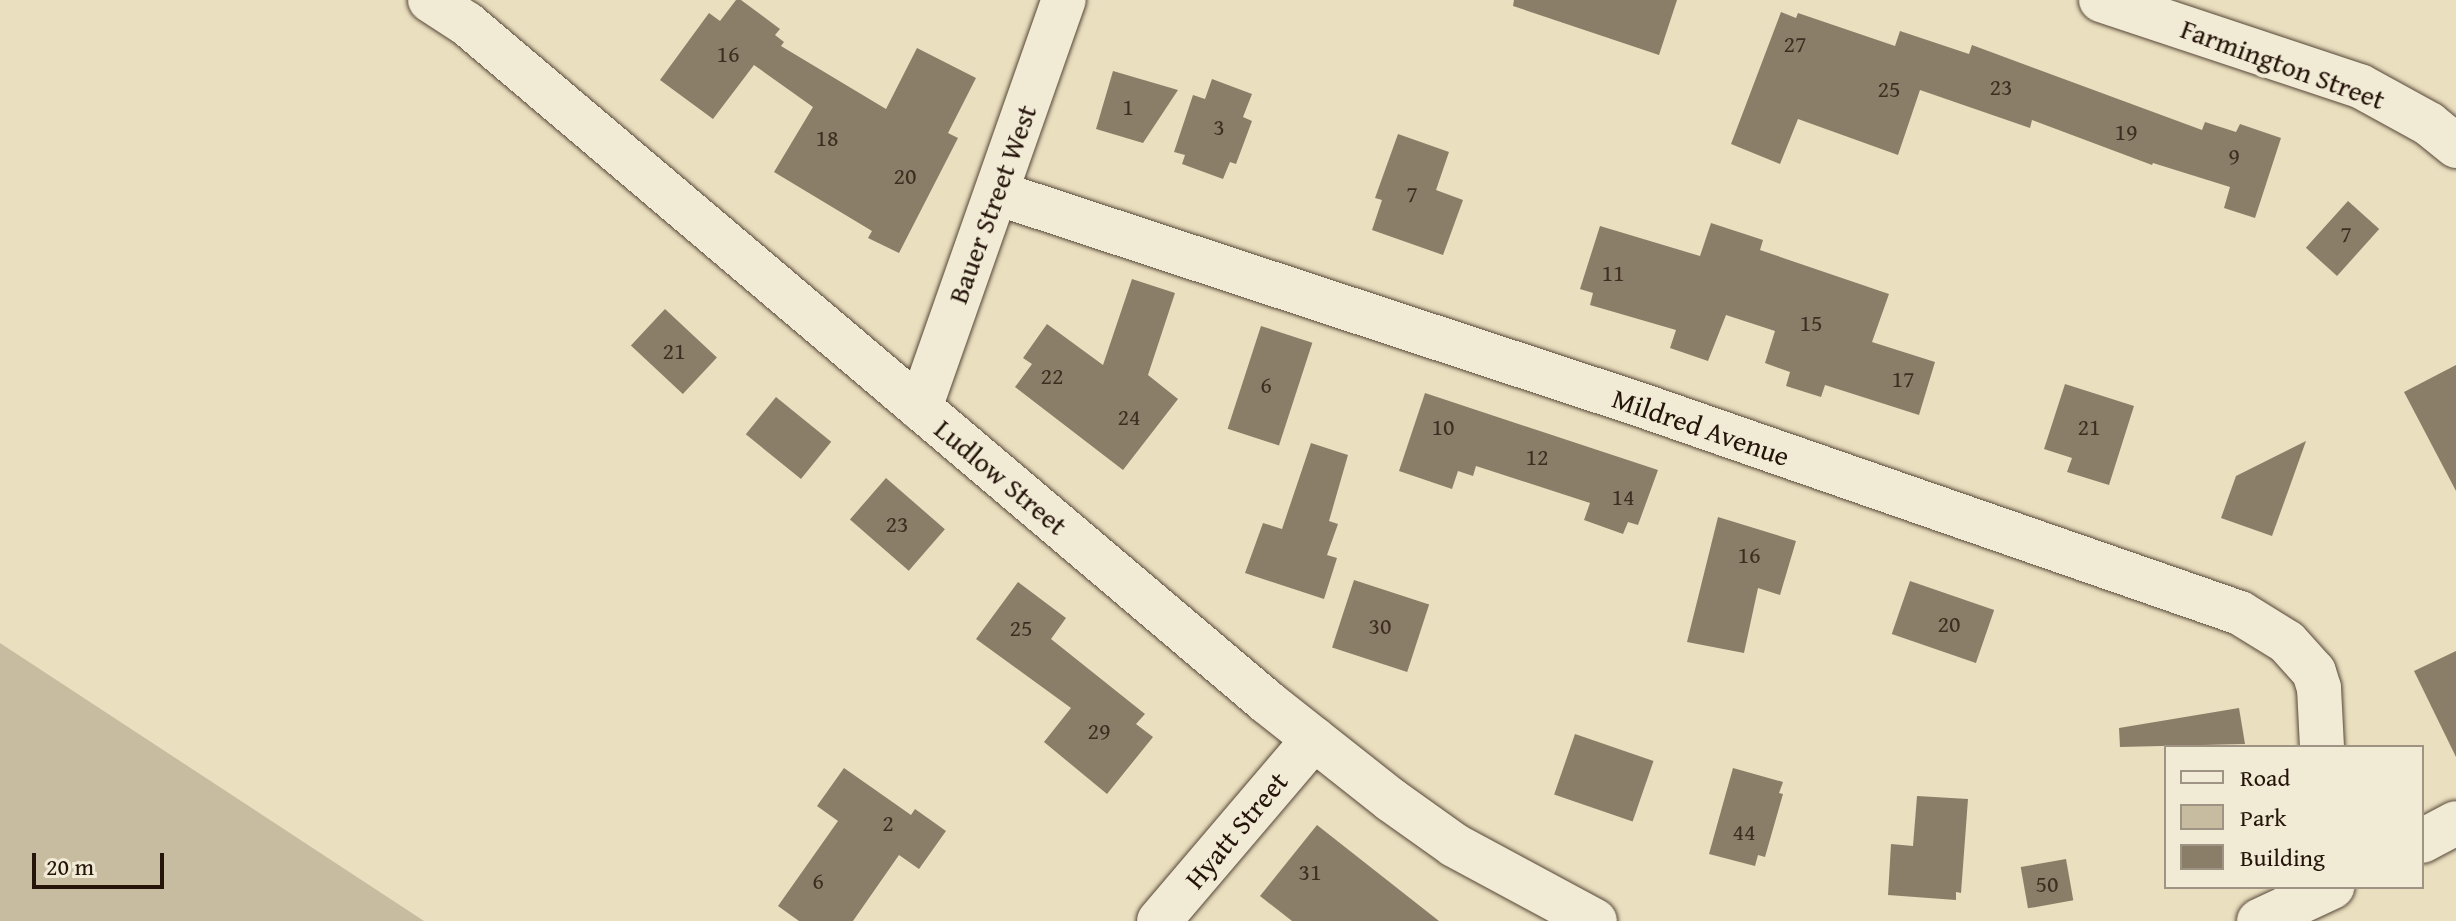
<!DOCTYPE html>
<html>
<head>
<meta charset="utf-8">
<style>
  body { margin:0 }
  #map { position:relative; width:2456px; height:921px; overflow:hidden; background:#eadfbf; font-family:"Gentium Book Plus",serif }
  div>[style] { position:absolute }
  .green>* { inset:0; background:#c8bca0 }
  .building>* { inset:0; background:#8b7e68; transform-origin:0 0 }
  .roads { filter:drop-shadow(0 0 2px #564737) drop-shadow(0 0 2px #564737) }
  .minor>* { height:44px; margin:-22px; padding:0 22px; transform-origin:22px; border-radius:22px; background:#f1ead5 }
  span { translate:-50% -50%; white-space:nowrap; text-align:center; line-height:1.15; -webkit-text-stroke:8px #f1ead5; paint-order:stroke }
  .number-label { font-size:24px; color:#3e2e22 }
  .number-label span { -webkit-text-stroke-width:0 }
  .street-label { font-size:28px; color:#24140a }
  .legend { position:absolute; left:2164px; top:745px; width:260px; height:144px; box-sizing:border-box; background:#f1ead5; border:2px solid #9f9484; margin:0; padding:10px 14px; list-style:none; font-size:24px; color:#24140a }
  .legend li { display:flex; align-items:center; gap:16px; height:40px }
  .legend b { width:40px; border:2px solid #9f9484 }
  .scale { position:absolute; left:32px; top:853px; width:132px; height:36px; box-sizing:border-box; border:4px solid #24140a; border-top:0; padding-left:10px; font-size:24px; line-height:28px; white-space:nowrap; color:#24140a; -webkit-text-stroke:6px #f1ead5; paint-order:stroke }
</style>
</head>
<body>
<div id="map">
  <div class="green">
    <div style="clip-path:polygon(0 643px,424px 921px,0 921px)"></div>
  </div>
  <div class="building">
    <div style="clip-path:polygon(736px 0,741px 0,780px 29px,775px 35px,784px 42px,781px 46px,886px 109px,917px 48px,976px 78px,948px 133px,958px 138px,899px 253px,868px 238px,872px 231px,774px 172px,813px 107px,754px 65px,713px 119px,660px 80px,709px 13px,720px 21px)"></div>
    <div style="clip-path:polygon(1514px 0,1677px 0,1659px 55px,1513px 6px)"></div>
    <div style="clip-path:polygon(1781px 12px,1796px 18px,1798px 13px,1895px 46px,1900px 31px,1969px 54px,1972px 45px,2202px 130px,2205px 122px,2236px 132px,2240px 124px,2281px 138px,2255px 218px,2224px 208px,2230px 187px,2153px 163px,2152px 165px,2032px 120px,2030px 128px,1920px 90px,1898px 155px,1798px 119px,1780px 164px,1731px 144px)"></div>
    <div style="clip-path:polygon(1113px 71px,1178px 90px,1143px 143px,1096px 129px)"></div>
    <div style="clip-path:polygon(1212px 79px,1252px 94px,1243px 117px,1252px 121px,1236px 164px,1230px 162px,1223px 179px,1182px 164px,1185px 155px,1174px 152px,1193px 95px,1205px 99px)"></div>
    <div style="clip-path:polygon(1398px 134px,1449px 152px,1436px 190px,1463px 200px,1443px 255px,1372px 230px,1382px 200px,1375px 198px)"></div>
    <div style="left:2348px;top:201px;width:42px;height:63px;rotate:42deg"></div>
    <div style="clip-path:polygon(1711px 223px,1763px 240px,1760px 250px,1889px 294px,1872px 342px,1935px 362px,1919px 415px,1825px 385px,1821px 397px,1786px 386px,1790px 372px,1765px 363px,1775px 331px,1726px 315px,1708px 361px,1670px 348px,1676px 330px,1590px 305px,1593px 293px,1580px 289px,1600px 226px,1700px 256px)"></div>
    <div style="clip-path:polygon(1132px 279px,1175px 293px,1148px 375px,1178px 399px,1123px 470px,1015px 387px,1032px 364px,1023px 358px,1047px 324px,1103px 365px)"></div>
    <div style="left:665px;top:309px;width:71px;height:50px;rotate:43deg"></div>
    <div style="left:1261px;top:326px;width:54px;height:108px;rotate:18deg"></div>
    <div style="clip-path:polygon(2456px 365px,2456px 491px,2404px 392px)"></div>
    <div style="clip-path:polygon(2065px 384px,2134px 406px,2109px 485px,2067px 472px,2072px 458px,2044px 449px)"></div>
    <div style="clip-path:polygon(1425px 393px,1658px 470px,1638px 525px,1628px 522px,1623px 534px,1584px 520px,1590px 503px,1476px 466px,1473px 476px,1458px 471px,1452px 489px,1399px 471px)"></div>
    <div style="left:776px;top:397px;width:71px;height:48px;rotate:39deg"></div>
    <div style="clip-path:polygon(2306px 441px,2272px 536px,2221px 518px,2236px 476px)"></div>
    <div style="clip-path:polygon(1311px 443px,1348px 455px,1329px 521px,1338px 524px,1327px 555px,1337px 558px,1324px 599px,1245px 573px,1263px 523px,1282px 529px)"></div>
    <div style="left:886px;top:478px;width:78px;height:55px;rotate:41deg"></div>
    <div style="clip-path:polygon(1718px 517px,1796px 541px,1780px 595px,1758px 588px,1744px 653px,1687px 642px)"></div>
    <div style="left:1354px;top:580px;width:79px;height:71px;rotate:18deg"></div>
    <div style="left:1910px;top:581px;width:89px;height:56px;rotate:19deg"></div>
    <div style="clip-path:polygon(1018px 582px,1066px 618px,1051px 639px,1145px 714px,1136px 724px,1153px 737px,1107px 794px,1044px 742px,1071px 708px,976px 639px)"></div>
    <div style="clip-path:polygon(2456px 651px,2456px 757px,2414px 671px)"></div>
    <div style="clip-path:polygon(2239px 708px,2245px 744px,2120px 747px,2119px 728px)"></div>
    <div style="left:1575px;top:734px;width:83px;height:64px;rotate:19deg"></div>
    <div style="clip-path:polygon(844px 768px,911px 815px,915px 809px,946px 831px,919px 869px,899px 855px,853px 921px,799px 921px,778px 906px,838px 821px,817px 806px)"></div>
    <div style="clip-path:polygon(1733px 768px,1783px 782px,1779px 793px,1783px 794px,1765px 857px,1758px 855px,1755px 866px,1709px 854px)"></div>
    <div style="clip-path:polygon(1917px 796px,1968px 799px,1961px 893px,1956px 892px,1956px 900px,1888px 895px,1891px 844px,1913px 846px)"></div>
    <div style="clip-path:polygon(1317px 825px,1439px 921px,1292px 921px,1260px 896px)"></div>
    <div style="left:2066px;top:859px;width:42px;height:46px;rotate:80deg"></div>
  </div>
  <div class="roads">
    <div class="minor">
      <div style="left:430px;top:0;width:44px;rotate:33deg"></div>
      <div style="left:467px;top:24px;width:1049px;rotate:40.28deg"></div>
      <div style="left:1267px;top:702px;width:158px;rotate:38.3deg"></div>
      <div style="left:1391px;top:800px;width:77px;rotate:35.5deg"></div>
      <div style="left:1454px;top:845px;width:160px;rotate:28.3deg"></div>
      <div style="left:2101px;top:0;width:273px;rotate:18.4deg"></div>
      <div style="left:2360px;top:86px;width:79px;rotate:28.8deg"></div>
      <div style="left:2429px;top:124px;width:35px;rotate:39deg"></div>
      <div style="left:997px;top:193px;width:678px;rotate:18.22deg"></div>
      <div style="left:1641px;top:405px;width:634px;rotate:19.15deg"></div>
      <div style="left:2240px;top:613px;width:55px;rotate:31.7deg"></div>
      <div style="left:2287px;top:642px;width:40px;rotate:48deg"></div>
      <div style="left:2314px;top:672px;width:17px;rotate:73deg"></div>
      <div style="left:2319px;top:688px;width:59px;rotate:87.1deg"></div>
      <div style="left:920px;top:408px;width:433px;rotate:-70.6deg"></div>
      <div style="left:2422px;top:841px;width:38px;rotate:-28deg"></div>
      <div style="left:1159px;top:921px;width:239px;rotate:-49.6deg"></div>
      <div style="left:2259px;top:921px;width:81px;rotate:-25deg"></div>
    </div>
  </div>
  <div class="number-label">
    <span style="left:1795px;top:44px">27</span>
    <span style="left:728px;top:54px">16</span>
    <span style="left:2001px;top:87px">23</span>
    <span style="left:1889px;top:89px">25</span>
    <span style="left:1128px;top:107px">1</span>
    <span style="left:1219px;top:127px">3</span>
    <span style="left:2126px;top:132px">19</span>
    <span style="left:827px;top:138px">18</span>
    <span style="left:2234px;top:156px">9</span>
    <span style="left:905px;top:176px">20</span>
    <span style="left:1412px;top:194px">7</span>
    <span style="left:2346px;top:234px">7</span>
    <span style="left:1613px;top:273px">11</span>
    <span style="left:1811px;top:323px">15</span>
    <span style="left:674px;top:351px">21</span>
    <span style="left:1052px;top:376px">22</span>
    <span style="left:1903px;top:379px">17</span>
    <span style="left:1266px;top:385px">6</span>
    <span style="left:1129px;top:417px">24</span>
    <span style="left:1443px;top:427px">10</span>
    <span style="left:2089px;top:427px">21</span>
    <span style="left:1537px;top:457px">12</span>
    <span style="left:1623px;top:497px">14</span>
    <span style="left:897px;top:524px">23</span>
    <span style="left:1749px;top:555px">16</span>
    <span style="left:1949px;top:624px">20</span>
    <span style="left:1380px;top:626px">30</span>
    <span style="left:1021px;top:628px">25</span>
    <span style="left:1099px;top:731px">29</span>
    <span style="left:888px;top:823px">2</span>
    <span style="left:1744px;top:832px">44</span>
    <span style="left:1310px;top:872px">31</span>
    <span style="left:818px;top:881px">6</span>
    <span style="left:2047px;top:884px">50</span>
  </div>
  <div class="street-label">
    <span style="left:2283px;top:64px;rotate:20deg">Farmington Street</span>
    <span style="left:992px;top:204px;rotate:-70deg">Bauer Street West</span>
    <span style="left:1701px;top:427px;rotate:19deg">Mildred Avenue</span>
    <span style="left:1001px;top:477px;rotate:40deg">Ludlow Street</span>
    <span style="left:1236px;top:830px;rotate:-50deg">Hyatt Street</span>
  </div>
  <ul class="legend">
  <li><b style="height:10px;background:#f1ead5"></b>Road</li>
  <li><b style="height:22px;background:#c8bca0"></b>Park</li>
  <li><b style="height:22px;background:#8b7e68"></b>Building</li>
  </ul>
  <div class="scale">20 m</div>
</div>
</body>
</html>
